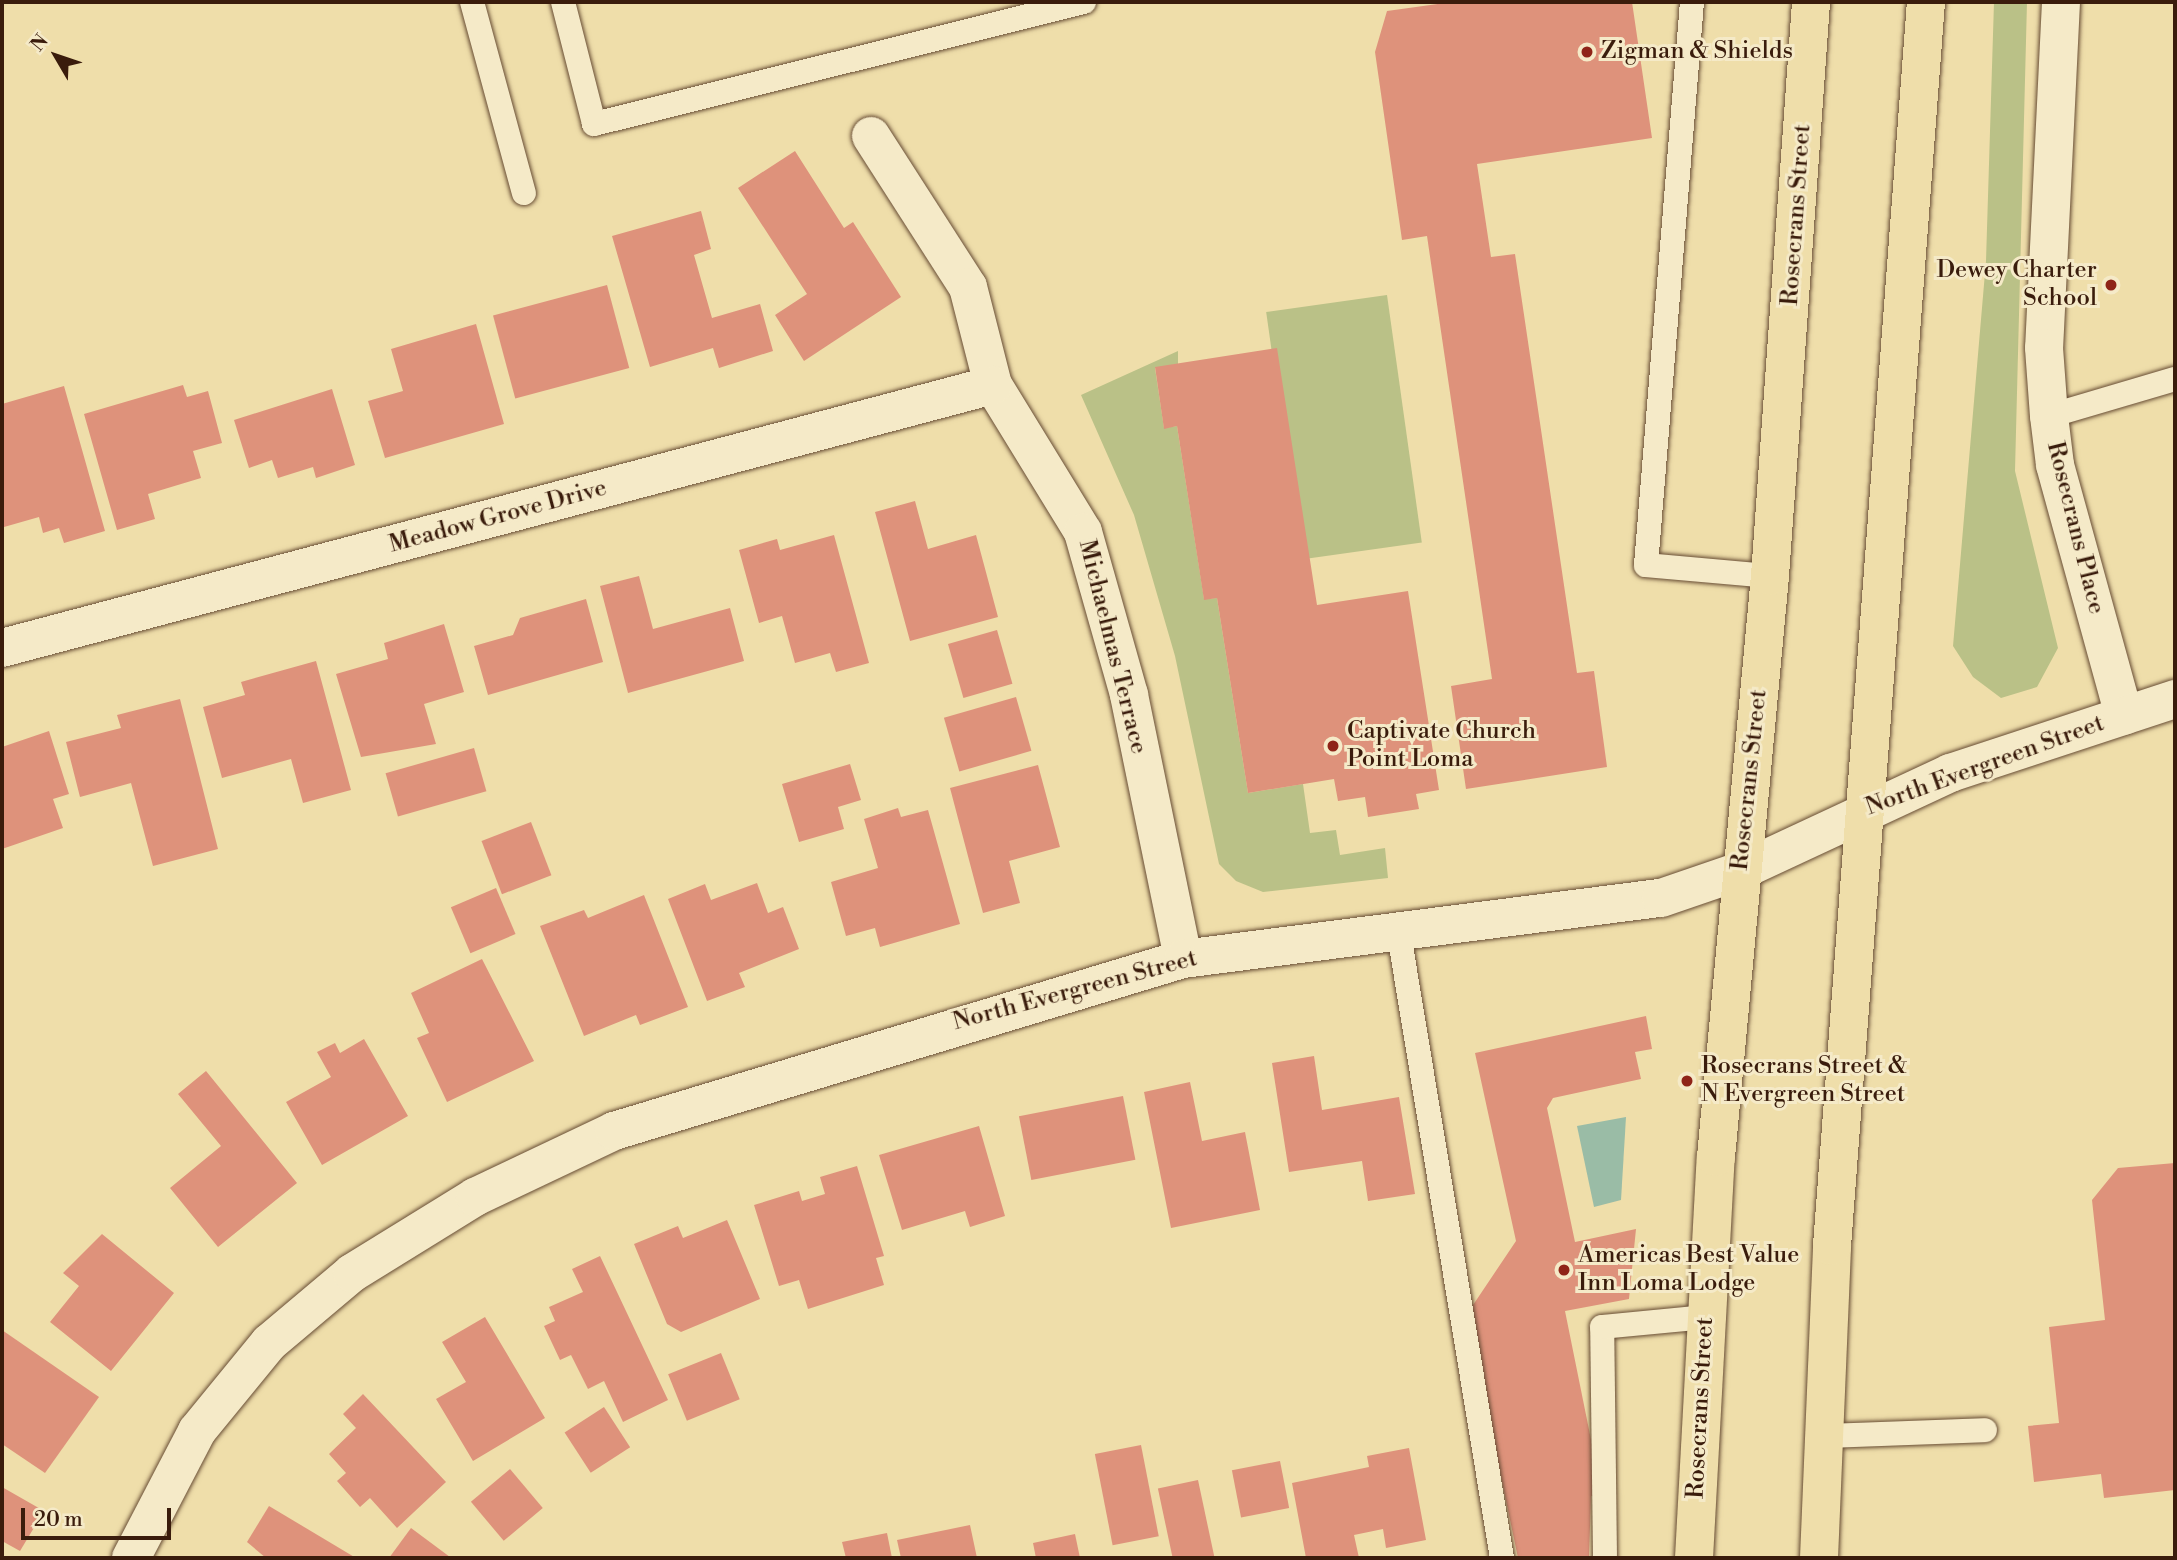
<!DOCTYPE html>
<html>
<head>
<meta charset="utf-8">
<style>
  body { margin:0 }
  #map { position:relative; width:2177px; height:1560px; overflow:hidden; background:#efdeaa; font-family:"Libre Bodoni",serif }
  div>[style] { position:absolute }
  .green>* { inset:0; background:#bac187; transform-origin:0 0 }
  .water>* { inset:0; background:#9abca6 }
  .building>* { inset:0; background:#de927b; transform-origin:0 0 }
  .roads { filter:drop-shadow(0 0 2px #674c34) drop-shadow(0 0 2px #674c34) }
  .lane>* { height:24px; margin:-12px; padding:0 12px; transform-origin:12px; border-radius:12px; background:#f5eac8 }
  .street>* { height:38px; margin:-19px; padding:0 19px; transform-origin:19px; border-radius:19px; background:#f5eac8 }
  .secondary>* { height:38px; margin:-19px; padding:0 19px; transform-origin:19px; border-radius:19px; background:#f5eac8 }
  .primary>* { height:38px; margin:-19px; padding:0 19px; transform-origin:19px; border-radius:19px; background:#efdeaa }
  .dots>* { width:19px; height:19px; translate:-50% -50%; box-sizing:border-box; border:4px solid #f5eac8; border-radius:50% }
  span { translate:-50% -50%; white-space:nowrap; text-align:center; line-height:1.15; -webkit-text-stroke:6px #f5eac8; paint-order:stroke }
  .poi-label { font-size:24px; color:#3a1c0c }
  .left { translate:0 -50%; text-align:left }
  .right { translate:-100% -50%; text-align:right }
  .street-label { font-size:24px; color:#3a1c0c }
  .frame { position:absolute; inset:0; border:4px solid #3a1c0c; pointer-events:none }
  .north { position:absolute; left:21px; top:21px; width:70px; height:70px; -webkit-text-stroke:5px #f5eac8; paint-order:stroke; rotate:309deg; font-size:19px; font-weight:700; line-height:28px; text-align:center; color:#3a1c0c }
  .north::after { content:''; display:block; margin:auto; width:24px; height:32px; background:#3a1c0c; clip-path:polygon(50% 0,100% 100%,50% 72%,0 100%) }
  .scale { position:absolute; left:21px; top:1508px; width:150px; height:32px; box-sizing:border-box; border:4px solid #3a1c0c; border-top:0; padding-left:9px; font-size:21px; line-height:24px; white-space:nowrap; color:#3a1c0c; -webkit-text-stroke:5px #f5eac8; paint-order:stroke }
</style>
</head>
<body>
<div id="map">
  <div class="green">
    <div style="clip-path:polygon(1994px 2px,2027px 2px,2015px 471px,2058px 648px,2037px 687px,2001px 698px,1973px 677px,1953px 646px,1986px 261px)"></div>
    <div style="left:1387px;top:295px;width:250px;height:122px;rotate:82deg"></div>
    <div style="clip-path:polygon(1178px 351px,1178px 364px,1155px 368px,1164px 428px,1177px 426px,1204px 599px,1217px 598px,1248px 793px,1303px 784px,1310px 833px,1336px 830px,1340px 855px,1385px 848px,1388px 878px,1263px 892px,1236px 881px,1219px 864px,1175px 656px,1134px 515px,1081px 395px)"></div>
  </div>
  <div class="water">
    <div style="clip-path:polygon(1626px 1117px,1621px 1200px,1594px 1207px,1577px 1126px)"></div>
  </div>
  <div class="building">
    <div style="clip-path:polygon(1452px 2px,1632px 2px,1652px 138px,1477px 164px,1491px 257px,1515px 254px,1577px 673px,1594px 671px,1607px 767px,1466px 789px,1451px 686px,1492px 679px,1427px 236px,1402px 240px,1375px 52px,1387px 11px)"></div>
    <div style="clip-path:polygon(795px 151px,844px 228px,853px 222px,901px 297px,804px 361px,775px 315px,807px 294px,738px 188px)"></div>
    <div style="clip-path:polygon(701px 211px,711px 249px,694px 255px,712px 318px,760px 304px,773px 351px,719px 368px,713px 348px,650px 367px,612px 236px)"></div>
    <div style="left:607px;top:285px;width:86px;height:118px;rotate:75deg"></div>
    <div style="clip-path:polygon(476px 324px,504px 424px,385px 458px,368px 401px,403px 391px,391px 349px)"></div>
    <div style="clip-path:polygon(1277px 348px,1317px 605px,1408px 591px,1439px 790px,1416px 794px,1419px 809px,1368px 817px,1365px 797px,1338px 801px,1334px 779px,1248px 793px,1217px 598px,1204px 600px,1177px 426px,1164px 429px,1155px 367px)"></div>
    <div style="clip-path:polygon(183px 385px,187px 397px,208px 391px,222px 443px,193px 451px,201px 478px,148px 494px,155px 519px,117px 530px,84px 414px)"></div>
    <div style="clip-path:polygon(64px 386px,105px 531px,64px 543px,59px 528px,43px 533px,39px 517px,4px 527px,2px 519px,2px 404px)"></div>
    <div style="clip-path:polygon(332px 389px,355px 465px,316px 478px,313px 467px,278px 478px,272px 460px,249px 468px,234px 420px)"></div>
    <div style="clip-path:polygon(915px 501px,928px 549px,976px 535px,998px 617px,910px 641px,875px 512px)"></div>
    <div style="clip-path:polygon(834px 535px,869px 663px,836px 672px,830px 653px,795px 663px,782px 616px,759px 623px,739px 550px,777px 539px,780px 550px)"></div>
    <div style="clip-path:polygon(639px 576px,653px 629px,730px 608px,744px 661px,628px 693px,600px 586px)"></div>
    <div style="clip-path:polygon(586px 599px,603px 662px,488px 695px,474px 646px,513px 635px,520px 618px)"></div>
    <div style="clip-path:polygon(444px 624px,464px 692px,424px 704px,436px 744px,361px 757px,336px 674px,388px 659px,384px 643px)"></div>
    <div style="left:997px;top:630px;width:56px;height:51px;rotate:74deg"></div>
    <div style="clip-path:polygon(316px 661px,351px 790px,303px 803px,291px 759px,222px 778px,203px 707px,245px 695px,241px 682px)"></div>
    <div style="left:1016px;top:697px;width:56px;height:75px;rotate:74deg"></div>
    <div style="clip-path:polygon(180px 699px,218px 849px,153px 866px,131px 783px,80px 797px,66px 742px,121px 728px,117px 715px)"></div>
    <div style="clip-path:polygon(49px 731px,69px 794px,53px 799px,63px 828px,2px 849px,2px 747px)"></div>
    <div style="left:474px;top:748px;width:45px;height:92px;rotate:74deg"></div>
    <div style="clip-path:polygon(850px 764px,861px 800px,838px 807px,844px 829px,799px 842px,782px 784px)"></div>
    <div style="clip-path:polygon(1038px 765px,1060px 847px,1009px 861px,1020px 903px,983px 913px,950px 788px)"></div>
    <div style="clip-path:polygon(898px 808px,901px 817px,928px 810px,960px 924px,880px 947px,875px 928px,846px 936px,831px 882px,878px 868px,864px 819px)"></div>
    <div style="left:531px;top:822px;width:57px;height:53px;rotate:69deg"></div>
    <div style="clip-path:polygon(757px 883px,768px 913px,783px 907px,799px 949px,739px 973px,745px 987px,707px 1001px,668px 899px,705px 884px,711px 900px)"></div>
    <div style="left:496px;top:888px;width:50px;height:49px;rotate:67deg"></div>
    <div style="clip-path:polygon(644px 895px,688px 1007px,640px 1025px,636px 1015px,584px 1036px,540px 926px,584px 910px,588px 918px)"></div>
    <div style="clip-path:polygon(482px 959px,534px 1061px,447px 1102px,417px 1038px,429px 1033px,411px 993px)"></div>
    <div style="clip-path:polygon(1646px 1016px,1652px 1049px,1635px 1052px,1641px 1079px,1553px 1098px,1547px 1108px,1575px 1242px,1636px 1229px,1629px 1299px,1565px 1311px,1602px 1494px,1591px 1496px,1589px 1558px,1518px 1558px,1467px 1314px,1516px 1241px,1475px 1053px)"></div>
    <div style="clip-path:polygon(364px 1039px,408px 1116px,322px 1165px,286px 1102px,331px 1077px,317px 1052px,335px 1043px,340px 1053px)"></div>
    <div style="clip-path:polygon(1314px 1056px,1322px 1110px,1399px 1097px,1415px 1194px,1368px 1201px,1362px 1161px,1289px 1172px,1272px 1063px)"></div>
    <div style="clip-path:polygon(206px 1071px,297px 1183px,218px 1247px,170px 1188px,221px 1146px,178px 1094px)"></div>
    <div style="clip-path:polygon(1190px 1082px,1202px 1141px,1245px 1132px,1260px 1210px,1171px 1228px,1144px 1092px)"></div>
    <div style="left:1123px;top:1096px;width:65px;height:106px;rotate:79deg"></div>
    <div style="clip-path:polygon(979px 1126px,1005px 1216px,970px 1227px,965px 1211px,902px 1230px,879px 1155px)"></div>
    <div style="clip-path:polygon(2175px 1163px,2175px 1490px,2104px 1498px,2101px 1474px,2034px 1482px,2028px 1426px,2059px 1423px,2049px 1327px,2105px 1320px,2092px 1200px,2118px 1168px)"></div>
    <div style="clip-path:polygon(857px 1166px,884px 1256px,876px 1258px,884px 1285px,808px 1309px,799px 1280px,779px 1286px,754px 1205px,799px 1191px,802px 1201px,825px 1194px,820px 1177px)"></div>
    <div style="clip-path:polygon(727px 1220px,760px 1299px,681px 1332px,667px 1324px,634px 1244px,678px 1226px,683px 1238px)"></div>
    <div style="clip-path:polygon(102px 1234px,174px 1293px,111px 1371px,50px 1322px,79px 1286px,63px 1273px)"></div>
    <div style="clip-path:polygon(600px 1256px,668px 1400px,623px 1422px,604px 1381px,588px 1389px,571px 1355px,560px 1360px,544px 1326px,555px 1321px,549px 1307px,583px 1292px,572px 1269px)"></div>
    <div style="clip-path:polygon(485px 1317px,545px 1418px,473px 1461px,436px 1399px,466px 1382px,442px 1342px)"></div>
    <div style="clip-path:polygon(2px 1330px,99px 1397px,45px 1473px,2px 1444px)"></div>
    <div style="left:721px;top:1353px;width:50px;height:57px;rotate:68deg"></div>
    <div style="clip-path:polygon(363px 1394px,446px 1482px,397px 1528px,370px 1498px,360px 1507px,337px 1481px,346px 1473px,329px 1454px,356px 1428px,343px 1414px)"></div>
    <div style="left:604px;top:1407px;width:48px;height:47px;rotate:57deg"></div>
    <div style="left:1141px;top:1445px;width:93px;height:47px;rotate:79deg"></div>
    <div style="clip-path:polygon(1409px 1448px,1426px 1540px,1386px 1548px,1383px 1529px,1354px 1535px,1359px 1558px,1306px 1558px,1292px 1483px,1369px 1467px,1367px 1456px)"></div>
    <div style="left:1280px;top:1461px;width:48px;height:49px;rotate:79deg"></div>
    <div style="left:510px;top:1469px;width:51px;height:51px;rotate:50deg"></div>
    <div style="left:1198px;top:1480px;width:80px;height:41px;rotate:78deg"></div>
    <div style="clip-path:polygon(2px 1487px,44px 1511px,20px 1551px,2px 1541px)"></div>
    <div style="clip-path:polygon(269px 1506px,356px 1558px,266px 1558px,247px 1542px)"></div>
    <div style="clip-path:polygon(970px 1525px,977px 1558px,901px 1558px,897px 1540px)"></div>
    <div style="clip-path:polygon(411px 1528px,450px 1557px,389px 1558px)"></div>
    <div style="clip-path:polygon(887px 1533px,892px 1558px,846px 1558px,842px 1542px)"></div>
    <div style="clip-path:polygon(1075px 1534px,1080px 1558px,1036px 1558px,1033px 1543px)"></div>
  </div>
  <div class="roads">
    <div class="lane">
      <div style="left:472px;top:2px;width:198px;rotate:74.8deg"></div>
      <div style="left:563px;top:2px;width:126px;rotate:75.7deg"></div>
      <div style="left:594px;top:124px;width:505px;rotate:-13.98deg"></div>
      <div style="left:1692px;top:2px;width:565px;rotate:94.67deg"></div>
      <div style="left:1646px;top:565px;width:124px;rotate:5.1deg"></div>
      <div style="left:2049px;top:416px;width:131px;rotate:-16.4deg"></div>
      <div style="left:1398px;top:928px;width:639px;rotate:80.63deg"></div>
      <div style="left:1825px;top:1436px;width:160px;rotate:-2.1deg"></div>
      <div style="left:1605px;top:1558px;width:231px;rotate:-90.7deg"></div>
      <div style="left:1602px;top:1327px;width:103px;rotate:-5.5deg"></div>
    </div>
    <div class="street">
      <div style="left:2061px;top:2px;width:346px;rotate:92.8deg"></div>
      <div style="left:2044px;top:348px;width:68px;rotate:85.8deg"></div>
      <div style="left:2049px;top:416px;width:49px;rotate:83deg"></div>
      <div style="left:2055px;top:465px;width:260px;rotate:74.6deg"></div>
      <div style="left:871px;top:136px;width:179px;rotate:57.3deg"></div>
      <div style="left:968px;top:287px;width:101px;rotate:75.7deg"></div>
      <div style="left:993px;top:385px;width:172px;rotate:58.5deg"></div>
      <div style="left:1083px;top:532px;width:169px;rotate:74.2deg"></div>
      <div style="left:1129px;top:695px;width:269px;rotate:78.4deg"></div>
      <div style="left:2px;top:648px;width:1025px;rotate:-14.86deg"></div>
      <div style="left:131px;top:1558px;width:143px;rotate:-62.5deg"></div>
      <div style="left:197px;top:1431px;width:114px;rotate:-50.7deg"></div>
      <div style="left:269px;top:1343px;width:109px;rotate:-40.1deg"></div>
      <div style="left:352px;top:1273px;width:145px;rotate:-31.7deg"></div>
      <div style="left:475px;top:1197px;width:154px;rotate:-25.4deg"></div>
      <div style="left:614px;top:1131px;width:594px;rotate:-16.82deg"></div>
      <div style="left:1183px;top:959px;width:482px;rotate:-7.3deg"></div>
      <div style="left:1661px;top:898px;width:83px;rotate:-18.9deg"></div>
    </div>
    <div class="secondary">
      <div style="left:1740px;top:871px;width:232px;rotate:-25deg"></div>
      <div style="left:1950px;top:773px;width:237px;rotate:-18.2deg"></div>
    </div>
    <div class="primary">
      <div style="left:1694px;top:1558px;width:402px;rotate:-86.9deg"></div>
      <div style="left:1716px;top:1157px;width:584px;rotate:-84.69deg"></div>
      <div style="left:1770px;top:576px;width:575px;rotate:-85.91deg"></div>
      <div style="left:1819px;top:1558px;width:312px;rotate:-87.6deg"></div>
      <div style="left:1832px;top:1246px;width:1248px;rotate:-85.68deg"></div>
    </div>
  </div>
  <div class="dots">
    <div style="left:1587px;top:52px;background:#8f2418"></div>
    <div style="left:2111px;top:285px;background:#8f2418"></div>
    <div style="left:1333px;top:746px;background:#8f2418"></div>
    <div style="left:1687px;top:1081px;background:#8f2418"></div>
    <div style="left:1564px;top:1270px;background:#8f2418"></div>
  </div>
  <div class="poi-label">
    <span class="left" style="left:1601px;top:52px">Zigman &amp; Shields</span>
    <span class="right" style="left:2097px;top:285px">Dewey Charter<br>School</span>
    <span class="left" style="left:1347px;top:746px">Captivate Church<br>Point Loma</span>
    <span class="left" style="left:1701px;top:1081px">Rosecrans Street &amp;<br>N Evergreen Street</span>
    <span class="left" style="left:1578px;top:1270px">Americas Best Value<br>Inn Loma Lodge</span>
  </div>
  <div class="street-label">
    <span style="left:1797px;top:215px;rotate:-86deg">Rosecrans Street</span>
    <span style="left:498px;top:517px;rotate:-15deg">Meadow Grove Drive</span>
    <span style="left:2075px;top:528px;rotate:76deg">Rosecrans Place</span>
    <span style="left:1112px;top:647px;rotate:76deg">Michaelmas Terrace</span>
    <span style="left:1985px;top:766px;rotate:-20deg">North Evergreen Street</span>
    <span style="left:1750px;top:780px;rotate:-84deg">Rosecrans Street</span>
    <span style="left:1075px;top:991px;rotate:-15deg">North Evergreen Street</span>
    <span style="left:1701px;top:1408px;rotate:-87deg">Rosecrans Street</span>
  </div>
  <div class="frame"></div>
  <div class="north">N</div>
  <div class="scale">20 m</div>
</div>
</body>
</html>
